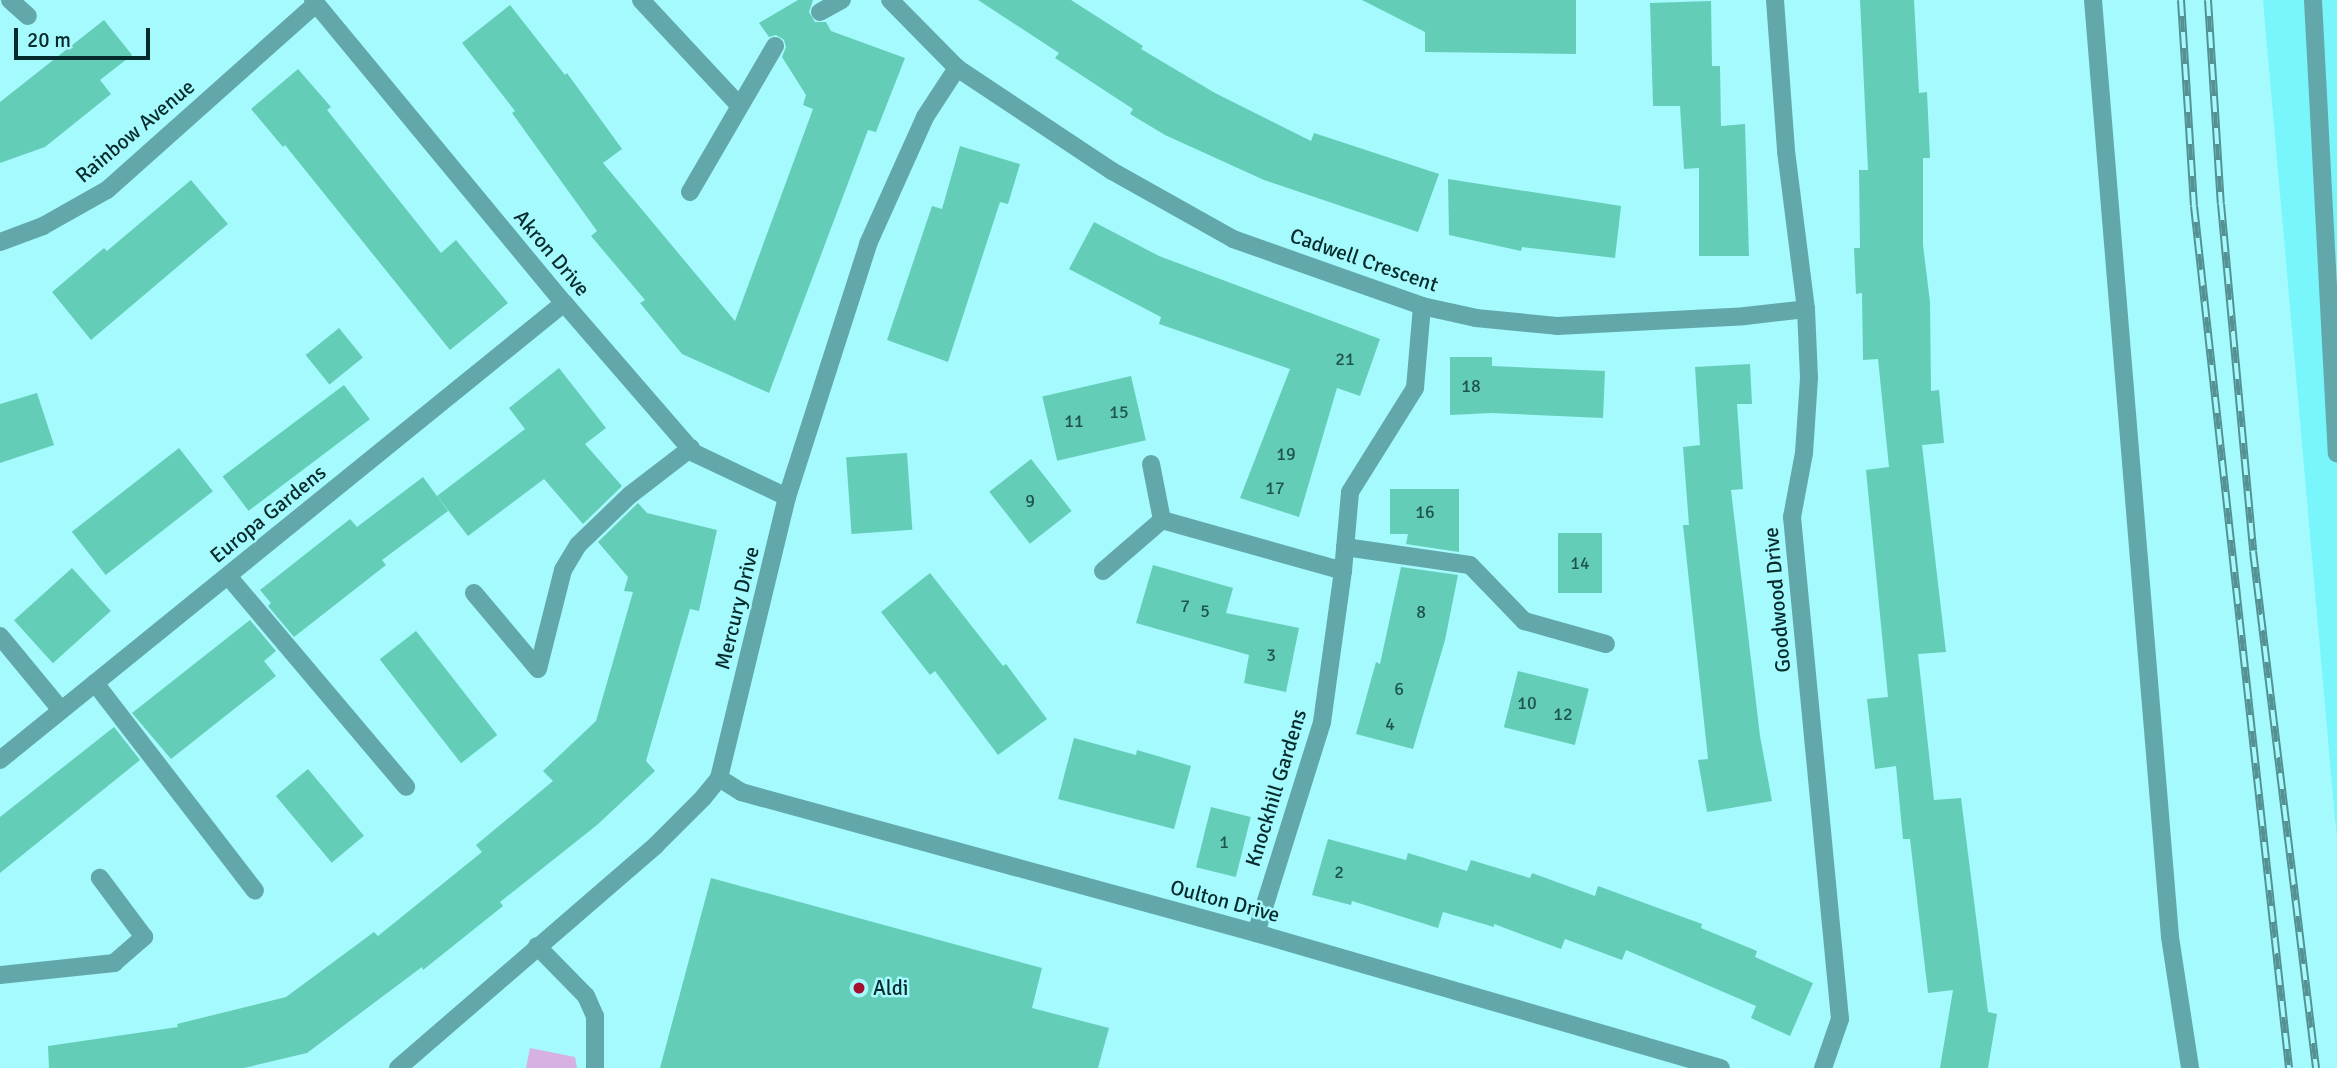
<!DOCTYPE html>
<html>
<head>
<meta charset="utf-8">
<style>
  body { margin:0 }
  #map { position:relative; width:2337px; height:1068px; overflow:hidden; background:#a5fafd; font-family:Signika,sans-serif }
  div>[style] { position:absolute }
  .built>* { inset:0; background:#78f6fb }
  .green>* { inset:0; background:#d7b1e2 }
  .building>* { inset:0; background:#64cdb8; transform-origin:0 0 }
  .lane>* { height:18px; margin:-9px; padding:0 9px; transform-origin:9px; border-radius:9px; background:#62a8aa }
  .street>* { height:18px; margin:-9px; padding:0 9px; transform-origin:9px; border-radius:9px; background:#62a8aa }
  .rail>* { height:8px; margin-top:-4px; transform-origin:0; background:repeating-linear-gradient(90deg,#a5fafd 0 16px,#549193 0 32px); box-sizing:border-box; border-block:2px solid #549193 }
  .dots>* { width:19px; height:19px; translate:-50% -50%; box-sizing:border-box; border:4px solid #a5fafd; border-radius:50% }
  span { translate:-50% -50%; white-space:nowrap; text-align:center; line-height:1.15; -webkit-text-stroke:5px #a5fafd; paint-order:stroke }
  .number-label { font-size:18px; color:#1e5450 }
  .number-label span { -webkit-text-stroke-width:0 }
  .street-label { font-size:21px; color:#062b2d }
  .poi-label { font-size:21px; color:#062b2d }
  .left { translate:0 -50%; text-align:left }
  .scale { position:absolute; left:14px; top:28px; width:136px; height:32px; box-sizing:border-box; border:4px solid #062b2d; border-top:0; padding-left:9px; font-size:21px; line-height:24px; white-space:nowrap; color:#062b2d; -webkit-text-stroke:5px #a5fafd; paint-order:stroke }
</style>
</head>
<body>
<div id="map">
  <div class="built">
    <div style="clip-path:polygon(2263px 0,2337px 0,2337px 836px,2335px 819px)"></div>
  </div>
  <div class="green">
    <div style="clip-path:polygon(530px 1048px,575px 1057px,577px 1068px,526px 1068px)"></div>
  </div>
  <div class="building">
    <div style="clip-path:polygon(798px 0,813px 0,809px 12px,815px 22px,826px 22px,831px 31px,905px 58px,876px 132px,868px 130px,769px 393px,682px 354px,640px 303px,645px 300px,591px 236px,597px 231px,512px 113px,515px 111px,462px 43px,510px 5px,565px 75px,567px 73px,622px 149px,603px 163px,735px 321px,813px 109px,803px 105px,806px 95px,782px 57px,786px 47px,784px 40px,776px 35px,769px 37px,759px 23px)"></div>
    <div style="clip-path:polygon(978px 0,1071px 0,1143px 46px,1141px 49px,1215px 93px,1311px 141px,1314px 133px,1439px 174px,1418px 232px,1264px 180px,1165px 135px,1130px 114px,1133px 109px,1055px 58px,1059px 53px)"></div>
    <div style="clip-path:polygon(1362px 0,1576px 0,1576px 54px,1425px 52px,1425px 32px)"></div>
    <div style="clip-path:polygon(1860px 0,1914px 0,1919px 93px,1927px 92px,1930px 158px,1923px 158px,1923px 245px,1930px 302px,1931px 391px,1939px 390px,1944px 443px,1922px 445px,1946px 652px,1918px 654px,1934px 800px,1961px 798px,1988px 1012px,1997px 1014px,1988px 1068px,1940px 1068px,1953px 990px,1928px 993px,1910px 839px,1903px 839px,1896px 766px,1875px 769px,1867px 699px,1888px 697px,1866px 470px,1889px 467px,1878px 359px,1863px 360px,1862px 293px,1856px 294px,1854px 248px,1860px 248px,1859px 170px,1868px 170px)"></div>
    <div style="clip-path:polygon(1711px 1px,1712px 66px,1720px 66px,1721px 126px,1745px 124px,1749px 256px,1699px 256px,1699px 168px,1684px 169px,1680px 106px,1653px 106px,1650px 3px)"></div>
    <div style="clip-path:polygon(104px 20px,132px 55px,100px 80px,111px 94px,45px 147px,0 163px,0 102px)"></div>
    <div style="clip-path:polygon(298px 69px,331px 107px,327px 110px,441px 253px,456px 240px,508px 303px,450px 350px,285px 145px,283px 147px,251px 109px)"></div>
    <div style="clip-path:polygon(960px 146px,1020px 164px,1008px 204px,1000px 202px,948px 362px,887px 340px,932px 206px,942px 209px)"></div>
    <div style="clip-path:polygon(1448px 179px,1621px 206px,1615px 258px,1522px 247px,1521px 251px,1449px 235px)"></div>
    <div style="clip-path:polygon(191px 180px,228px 224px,91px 340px,52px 292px,104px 248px,107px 251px)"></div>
    <div style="clip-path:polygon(1094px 222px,1159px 256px,1380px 339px,1360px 396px,1337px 388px,1299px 517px,1240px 498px,1290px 369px,1159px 324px,1161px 317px,1069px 269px)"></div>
    <div style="left:339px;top:328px;width:38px;height:43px;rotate:51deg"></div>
    <div style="clip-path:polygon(1450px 357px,1492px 357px,1492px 366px,1605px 371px,1603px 418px,1492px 413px,1450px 415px)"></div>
    <div style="clip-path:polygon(1750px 364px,1752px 404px,1737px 404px,1743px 489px,1731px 490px,1760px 736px,1772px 801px,1707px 812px,1698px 760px,1708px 759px,1683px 525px,1689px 525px,1683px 447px,1700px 445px,1695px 367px)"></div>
    <div style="clip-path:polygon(559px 368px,606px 428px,585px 444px,622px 486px,583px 524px,544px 479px,468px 536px,437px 496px,525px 429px,509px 408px)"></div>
    <div style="left:1131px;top:376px;width:66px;height:91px;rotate:77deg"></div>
    <div style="left:344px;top:385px;width:43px;height:152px;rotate:53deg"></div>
    <div style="clip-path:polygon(37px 393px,54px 445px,0 463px,0 404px)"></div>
    <div style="left:179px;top:448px;width:55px;height:136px;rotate:52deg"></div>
    <div style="left:907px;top:453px;width:77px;height:61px;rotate:86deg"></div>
    <div style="left:1031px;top:459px;width:66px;height:53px;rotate:52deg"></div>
    <div style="clip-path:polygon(423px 477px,448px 511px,382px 560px,386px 565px,294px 637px,268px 606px,271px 603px,260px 590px,350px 519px,357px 527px)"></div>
    <div style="clip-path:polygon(1390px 489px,1459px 489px,1459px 552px,1406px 544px,1408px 534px,1390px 534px)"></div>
    <div style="clip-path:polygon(638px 503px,647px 513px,717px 530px,699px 611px,690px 609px,646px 761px,655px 771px,597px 825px,500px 902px,503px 906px,423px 970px,422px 967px,307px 1053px,244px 1068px,49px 1068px,48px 1046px,178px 1027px,177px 1024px,286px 997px,374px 932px,378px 936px,482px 852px,476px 845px,553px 781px,543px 771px,596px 721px,633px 592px,624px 591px,628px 577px,598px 542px)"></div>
    <div style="left:1558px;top:533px;width:44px;height:60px"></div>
    <div style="clip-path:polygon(1153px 565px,1233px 588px,1226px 613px,1299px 628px,1286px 692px,1244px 683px,1249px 655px,1136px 623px)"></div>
    <div style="clip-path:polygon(1401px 567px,1458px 575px,1445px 640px,1413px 749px,1356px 734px,1376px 662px,1380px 664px)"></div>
    <div style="left:72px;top:568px;width:58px;height:78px;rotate:48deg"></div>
    <div style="clip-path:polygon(930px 573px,1003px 666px,1006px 664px,1047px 719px,998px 755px,935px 671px,930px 675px,881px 612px)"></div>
    <div style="clip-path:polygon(250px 620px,276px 651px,264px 661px,276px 676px,171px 759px,132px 713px)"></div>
    <div style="left:416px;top:631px;width:132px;height:46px;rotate:52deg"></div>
    <div style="left:1518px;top:671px;width:73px;height:58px;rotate:14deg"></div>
    <div style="clip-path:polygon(114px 727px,140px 760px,0 873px,0 817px)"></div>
    <div style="clip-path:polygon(1074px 738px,1136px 755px,1137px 750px,1191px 766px,1174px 829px,1058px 799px)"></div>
    <div style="left:308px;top:769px;width:87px;height:42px;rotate:50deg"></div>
    <div style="left:1211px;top:807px;width:41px;height:62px;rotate:14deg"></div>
    <div style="clip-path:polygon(1328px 839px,1406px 860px,1408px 853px,1467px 871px,1471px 860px,1530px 878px,1532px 873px,1595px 896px,1598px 886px,1702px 924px,1701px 928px,1757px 951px,1755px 957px,1813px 983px,1790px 1036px,1751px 1018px,1756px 1006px,1626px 950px,1622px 960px,1565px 939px,1561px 949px,1494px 924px,1494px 927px,1443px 912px,1438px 928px,1352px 901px,1351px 905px,1312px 895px)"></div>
    <div style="clip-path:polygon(711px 878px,1042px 968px,1032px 1008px,1109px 1028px,1098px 1068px,660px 1068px)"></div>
  </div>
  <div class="lane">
    <div style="left:10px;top:0;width:24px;rotate:42deg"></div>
    <div style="left:641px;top:0;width:144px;rotate:47deg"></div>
    <div style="left:2093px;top:0;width:940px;rotate:85.3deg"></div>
    <div style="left:2170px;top:937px;width:133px;rotate:81.3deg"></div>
    <div style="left:2313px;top:0;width:454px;rotate:87deg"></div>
    <div style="left:820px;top:12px;width:25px;rotate:-29deg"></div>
    <div style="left:690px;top:192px;width:169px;rotate:-59.8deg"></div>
    <div style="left:228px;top:576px;width:276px;rotate:49.8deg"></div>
    <div style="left:474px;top:593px;width:99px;rotate:49.9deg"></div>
    <div style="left:538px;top:669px;width:102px;rotate:-75.8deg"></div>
    <div style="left:563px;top:570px;width:29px;rotate:-59deg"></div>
    <div style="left:578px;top:545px;width:72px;rotate:-43.9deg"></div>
    <div style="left:630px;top:495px;width:77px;rotate:-37.6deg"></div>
    <div style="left:95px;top:683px;width:262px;rotate:52.4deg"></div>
    <div style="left:537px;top:946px;width:70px;rotate:45.6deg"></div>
    <div style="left:586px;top:996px;width:22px;rotate:66deg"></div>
    <div style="left:595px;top:1016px;width:52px;rotate:90deg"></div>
    <div style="left:0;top:975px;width:115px;rotate:-6deg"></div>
    <div style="left:114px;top:963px;width:40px;rotate:-41deg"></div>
    <div style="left:144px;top:937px;width:74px;rotate:-126.7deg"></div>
  </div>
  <div class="street">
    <div style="left:313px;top:0;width:393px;rotate:50.4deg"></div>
    <div style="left:564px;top:303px;width:198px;rotate:49.1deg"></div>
    <div style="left:694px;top:453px;width:103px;rotate:25.3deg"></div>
    <div style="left:890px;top:0;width:95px;rotate:45.4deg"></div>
    <div style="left:957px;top:68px;width:186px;rotate:33.6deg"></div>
    <div style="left:1112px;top:171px;width:139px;rotate:29.3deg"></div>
    <div style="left:1233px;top:239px;width:201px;rotate:19.5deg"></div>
    <div style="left:1422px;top:306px;width:55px;rotate:12.5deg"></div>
    <div style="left:1476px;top:318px;width:81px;rotate:5.6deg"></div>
    <div style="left:1557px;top:326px;width:188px;rotate:-3deg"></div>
    <div style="left:1745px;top:316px;width:61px;rotate:-6.5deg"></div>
    <div style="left:1775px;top:0;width:151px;rotate:85.8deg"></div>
    <div style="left:1786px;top:151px;width:159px;rotate:82.8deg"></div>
    <div style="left:1806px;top:309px;width:69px;rotate:87.5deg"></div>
    <div style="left:1809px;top:378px;width:75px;rotate:93.8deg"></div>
    <div style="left:1804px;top:453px;width:65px;rotate:100.6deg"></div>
    <div style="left:1792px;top:517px;width:504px;rotate:84.54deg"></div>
    <div style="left:1840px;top:1019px;width:52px;rotate:109.1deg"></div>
    <div style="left:0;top:242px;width:46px;rotate:-20.4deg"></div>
    <div style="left:43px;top:226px;width:73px;rotate:-29.4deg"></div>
    <div style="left:107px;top:190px;width:280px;rotate:-41.7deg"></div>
    <div style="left:1151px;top:464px;width:57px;rotate:78.9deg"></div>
    <div style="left:1345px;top:547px;width:126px;rotate:8.2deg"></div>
    <div style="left:1470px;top:565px;width:78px;rotate:46deg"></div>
    <div style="left:1524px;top:621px;width:85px;rotate:15.7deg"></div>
    <div style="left:1103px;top:571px;width:78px;rotate:-40.8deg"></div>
    <div style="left:1162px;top:520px;width:188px;rotate:15.7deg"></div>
    <div style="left:0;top:636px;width:96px;rotate:50.5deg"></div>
    <div style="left:0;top:760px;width:726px;rotate:-39.02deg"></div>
    <div style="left:719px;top:778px;width:26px;rotate:32deg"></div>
    <div style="left:741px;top:792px;width:534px;rotate:15.31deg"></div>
    <div style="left:1256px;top:933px;width:484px;rotate:16.2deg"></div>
    <div style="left:1256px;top:933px;width:221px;rotate:-72.6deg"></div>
    <div style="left:1322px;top:722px;width:152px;rotate:-82.1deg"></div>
    <div style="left:1343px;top:571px;width:79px;rotate:-84.9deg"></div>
    <div style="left:1350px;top:492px;width:123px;rotate:-58deg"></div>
    <div style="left:1415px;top:388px;width:82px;rotate:-85.1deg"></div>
    <div style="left:398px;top:1068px;width:341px;rotate:-40.8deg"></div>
    <div style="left:656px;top:845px;width:66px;rotate:-45deg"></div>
    <div style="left:703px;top:798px;width:26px;rotate:-51deg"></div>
    <div style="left:719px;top:778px;width:289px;rotate:-76.4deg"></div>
    <div style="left:787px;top:497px;width:266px;rotate:-72.2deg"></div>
    <div style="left:868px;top:244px;width:139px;rotate:-65.8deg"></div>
    <div style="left:925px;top:117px;width:59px;rotate:-56.9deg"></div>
  </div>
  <div class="rail">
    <div style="left:2181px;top:0;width:206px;rotate:86.4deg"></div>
    <div style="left:2194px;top:206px;width:867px;rotate:83.71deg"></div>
    <div style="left:2208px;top:0;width:204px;rotate:86.4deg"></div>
    <div style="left:2221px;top:204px;width:348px;rotate:84.7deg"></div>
    <div style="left:2253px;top:551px;width:521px;rotate:83.05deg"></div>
  </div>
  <div class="dots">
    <div style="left:859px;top:988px;background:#a8102f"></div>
  </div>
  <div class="number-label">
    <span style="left:1345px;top:359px">21</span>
    <span style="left:1471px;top:386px">18</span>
    <span style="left:1119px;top:412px">15</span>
    <span style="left:1074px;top:421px">11</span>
    <span style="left:1286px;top:454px">19</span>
    <span style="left:1275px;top:488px">17</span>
    <span style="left:1030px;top:501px">9</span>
    <span style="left:1425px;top:512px">16</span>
    <span style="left:1580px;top:563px">14</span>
    <span style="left:1185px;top:606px">7</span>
    <span style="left:1205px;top:611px">5</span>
    <span style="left:1421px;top:612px">8</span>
    <span style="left:1271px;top:655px">3</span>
    <span style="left:1399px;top:689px">6</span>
    <span style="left:1527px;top:703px">10</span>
    <span style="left:1563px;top:714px">12</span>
    <span style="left:1390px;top:724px">4</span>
    <span style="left:1224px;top:842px">1</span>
    <span style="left:1339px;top:872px">2</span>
  </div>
  <div class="street-label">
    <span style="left:135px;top:131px;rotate:-40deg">Rainbow Avenue</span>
    <span style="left:552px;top:253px;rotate:50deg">Akron Drive</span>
    <span style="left:1364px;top:260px;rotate:19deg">Cadwell Crescent</span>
    <span style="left:268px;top:514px;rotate:-39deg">Europa Gardens</span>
    <span style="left:1777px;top:600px;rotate:-95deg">Goodwood Drive</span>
    <span style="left:737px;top:608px;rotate:-76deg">Mercury Drive</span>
    <span style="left:1276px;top:788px;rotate:-73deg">Knockhill Gardens</span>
    <span style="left:1225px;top:901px;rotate:15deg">Oulton Drive</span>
  </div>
  <div class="poi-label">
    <span class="left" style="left:873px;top:988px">Aldi</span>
  </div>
  <div class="scale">20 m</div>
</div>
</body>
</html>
